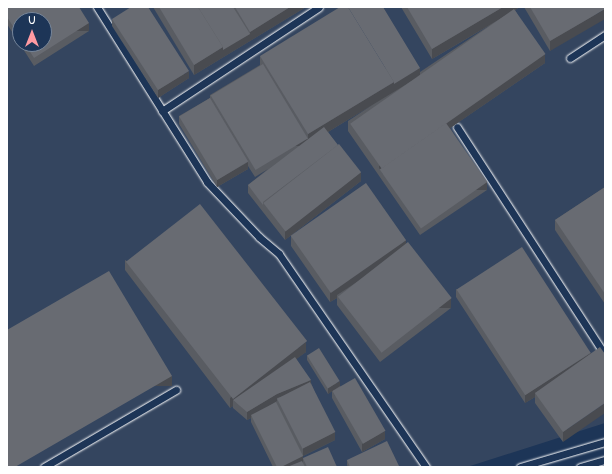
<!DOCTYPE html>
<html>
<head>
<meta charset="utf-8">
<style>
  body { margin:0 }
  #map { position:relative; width:612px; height:474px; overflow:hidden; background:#1d3557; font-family:"Comic Neue",sans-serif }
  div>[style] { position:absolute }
  .built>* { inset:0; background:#34455f }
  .roads { filter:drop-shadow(0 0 1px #fff) drop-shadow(0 0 1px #fff) }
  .service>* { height:7px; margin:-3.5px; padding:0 3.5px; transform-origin:3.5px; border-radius:3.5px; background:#1d3557 }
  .wall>* { inset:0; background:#595c62 }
  .shaded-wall>* { inset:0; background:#494b50; transform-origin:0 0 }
  .building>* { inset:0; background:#686b72; transform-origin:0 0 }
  span { translate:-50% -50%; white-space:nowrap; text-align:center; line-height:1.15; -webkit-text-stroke:4px #1d3557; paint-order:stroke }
  .frame { position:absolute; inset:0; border:8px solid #fff; pointer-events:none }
  .north { position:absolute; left:12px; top:12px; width:40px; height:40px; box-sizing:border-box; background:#1d3557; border:1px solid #77869a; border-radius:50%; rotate:0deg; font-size:11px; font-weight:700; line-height:16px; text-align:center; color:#fff }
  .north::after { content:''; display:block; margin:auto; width:14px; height:18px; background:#ff9aa2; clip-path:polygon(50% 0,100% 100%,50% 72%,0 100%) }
</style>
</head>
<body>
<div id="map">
  <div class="built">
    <div style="clip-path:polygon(evenodd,7px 7px,605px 7px,605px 423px,467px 467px,7px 467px,7px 7px,20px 20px,44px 20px,44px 44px,20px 44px,20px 20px)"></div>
  </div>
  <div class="roads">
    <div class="service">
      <div style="left:97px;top:7px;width:207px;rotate:57.8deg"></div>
      <div style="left:207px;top:182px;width:76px;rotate:46.6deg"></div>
      <div style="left:259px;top:237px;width:26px;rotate:40deg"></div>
      <div style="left:279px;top:254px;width:259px;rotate:55.4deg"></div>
      <div style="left:570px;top:58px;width:42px;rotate:-33.3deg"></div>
      <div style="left:162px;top:111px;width:188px;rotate:-33.5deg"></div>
      <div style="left:457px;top:127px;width:272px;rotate:57deg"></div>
      <div style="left:44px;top:467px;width:153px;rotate:-30.3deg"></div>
      <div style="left:520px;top:467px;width:89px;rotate:-16.4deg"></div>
      <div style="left:580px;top:467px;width:26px;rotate:-16deg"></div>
    </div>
  </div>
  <div class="wall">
    <div style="clip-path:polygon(evenodd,7px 7px,89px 31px,34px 66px,7px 24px,7px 7px,20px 20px,44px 44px,20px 44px,20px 20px)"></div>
    <div style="clip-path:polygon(153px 7px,306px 7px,194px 75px)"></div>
    <div style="clip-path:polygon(401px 7px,520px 7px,515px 10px,545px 63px,450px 128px,487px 190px,420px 235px,348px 131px,348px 121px,372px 105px,328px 132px,361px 181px,285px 240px,248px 193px,248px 185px,268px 169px,255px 177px,248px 166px,248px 169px,217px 187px,179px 124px,179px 116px,210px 98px,210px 95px,260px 65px,260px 56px,420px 72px,490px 25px,432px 59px)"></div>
    <div style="clip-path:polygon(524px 7px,605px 7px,550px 51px)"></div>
    <div style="clip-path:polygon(112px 19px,189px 78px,158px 98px,112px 26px)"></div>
    <div style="clip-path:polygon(605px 187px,605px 304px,555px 230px,555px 220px)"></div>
    <div style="clip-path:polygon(291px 236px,406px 243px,451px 308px,380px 362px,337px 305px,337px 298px,330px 302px,291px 246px)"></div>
    <div style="clip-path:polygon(125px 260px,306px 352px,296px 359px,311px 383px,335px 440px,303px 456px,303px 464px,303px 458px,337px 467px,273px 467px,251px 422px,251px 418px,247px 420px,233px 408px,233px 406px,230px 408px,125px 270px)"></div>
    <div style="clip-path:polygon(456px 289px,591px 353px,563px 442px,535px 403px,535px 397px,525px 403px,456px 297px)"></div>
    <div style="clip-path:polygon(307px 355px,340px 386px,385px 439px,362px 452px,332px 398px,332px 391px,328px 394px,307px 360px)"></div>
    <div style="clip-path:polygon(347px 460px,399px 467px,348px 467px,347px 465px)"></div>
  </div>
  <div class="shaded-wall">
    <div style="clip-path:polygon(290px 7px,306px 7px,194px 75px,194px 65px,223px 47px,250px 34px,250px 32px)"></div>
    <div style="clip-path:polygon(503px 7px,520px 7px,432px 59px,432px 49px)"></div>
    <div style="clip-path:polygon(605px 9px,605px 19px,550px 51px,550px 41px)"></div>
    <div style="left:89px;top:23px;width:8px;height:65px;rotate:90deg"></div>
    <div style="clip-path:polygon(545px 54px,545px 63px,383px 174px,379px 168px,379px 176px,379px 166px)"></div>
    <div style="clip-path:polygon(420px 68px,420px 76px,308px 144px,308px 134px,394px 82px)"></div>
    <div style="clip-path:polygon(189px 71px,189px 78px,158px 98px,158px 90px)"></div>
    <div style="left:308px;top:139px;width:7px;height:61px;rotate:90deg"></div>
    <div style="clip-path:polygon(248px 162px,248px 169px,217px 187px,217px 180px)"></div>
    <div style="clip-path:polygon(361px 172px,361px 181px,285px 240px,285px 230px)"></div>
    <div style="left:487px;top:182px;width:8px;height:81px;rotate:90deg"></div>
    <div style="clip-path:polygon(406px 240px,406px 250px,337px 295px,337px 298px,330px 302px,330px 292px)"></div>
    <div style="left:451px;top:298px;width:10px;height:89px;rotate:90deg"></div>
    <div style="clip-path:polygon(306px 342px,306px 352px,237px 403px,233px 400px,233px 406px,230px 408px,230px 398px)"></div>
    <div style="clip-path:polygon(591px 353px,591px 361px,535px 393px,535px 397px,525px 403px,525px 395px)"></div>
    <div style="left:172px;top:376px;width:10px;height:181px;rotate:90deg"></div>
    <div style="clip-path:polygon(311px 380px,311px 388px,277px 398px,277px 401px,252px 417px,251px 415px,251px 418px,247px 420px,247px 412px,277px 394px)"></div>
    <div style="clip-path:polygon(340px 381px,340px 386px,328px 394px,328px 388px)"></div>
    <div style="clip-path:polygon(605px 403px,605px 413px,563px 442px,563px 432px)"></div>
    <div style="clip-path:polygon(385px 431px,385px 439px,362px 452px,362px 444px)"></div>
    <div style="clip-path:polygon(335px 432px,335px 440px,303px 456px,303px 448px)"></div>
    <div style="clip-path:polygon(303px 456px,303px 464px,297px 467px,281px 467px)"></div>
  </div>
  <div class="building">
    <div style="clip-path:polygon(7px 7px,79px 7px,89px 23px,34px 58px,25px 44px,44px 44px,44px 20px,20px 20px,20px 37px,7px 17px)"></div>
    <div style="clip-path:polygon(131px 7px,148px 7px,189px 71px,158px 90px,112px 19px)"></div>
    <div style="clip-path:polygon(159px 7px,198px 7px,223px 47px,194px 65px)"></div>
    <div style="clip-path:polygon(198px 7px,233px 7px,250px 34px,223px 50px,223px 47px)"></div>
    <div style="clip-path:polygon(235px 7px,290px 7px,250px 32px)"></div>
    <div style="clip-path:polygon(340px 7px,348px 7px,394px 82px,308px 134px,260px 56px)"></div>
    <div style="clip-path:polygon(348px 7px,383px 7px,420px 68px,394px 84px,394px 82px)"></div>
    <div style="clip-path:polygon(407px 7px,503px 7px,432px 49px)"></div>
    <div style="clip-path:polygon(530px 7px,605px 7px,605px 9px,550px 41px)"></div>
    <div style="left:514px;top:9px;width:55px;height:200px;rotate:55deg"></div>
    <div style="left:263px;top:64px;width:87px;height:61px;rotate:59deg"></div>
    <div style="left:210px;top:98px;width:74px;height:36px;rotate:59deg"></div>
    <div style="left:446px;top:123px;width:72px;height:81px;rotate:55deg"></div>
    <div style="clip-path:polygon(324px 127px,338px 145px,263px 202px,263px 205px,248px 185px)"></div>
    <div style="left:339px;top:144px;width:36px;height:96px;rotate:52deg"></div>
    <div style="left:366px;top:183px;width:70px;height:92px;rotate:55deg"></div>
    <div style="clip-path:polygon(605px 187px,605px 294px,555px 220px)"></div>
    <div style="left:200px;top:204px;width:174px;height:94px;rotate:52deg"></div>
    <div style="left:408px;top:242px;width:71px;height:89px;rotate:52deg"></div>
    <div style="left:522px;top:247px;width:126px;height:78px;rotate:57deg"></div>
    <div style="clip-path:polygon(109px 271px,172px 376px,15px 467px,7px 467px,7px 330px)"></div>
    <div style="clip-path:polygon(600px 347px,605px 354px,605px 403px,563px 432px,535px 393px)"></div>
    <div style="left:319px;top:348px;width:39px;height:14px;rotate:58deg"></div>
    <div style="clip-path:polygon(295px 357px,311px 380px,277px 394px,247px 412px,233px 400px)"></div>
    <div style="left:355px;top:378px;width:61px;height:26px;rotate:60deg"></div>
    <div style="left:310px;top:382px;width:56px;height:37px;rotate:63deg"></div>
    <div style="clip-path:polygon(276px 402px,303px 456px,281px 467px,277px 467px,251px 415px)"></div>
    <div style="clip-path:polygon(387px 441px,399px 466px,397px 467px,350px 467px,347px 460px)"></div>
    <div style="clip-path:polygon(328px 447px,337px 467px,307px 467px,303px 458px)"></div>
    <div style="clip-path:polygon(302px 461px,305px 467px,287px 467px)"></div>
  </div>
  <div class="frame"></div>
  <div class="north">U</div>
</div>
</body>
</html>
